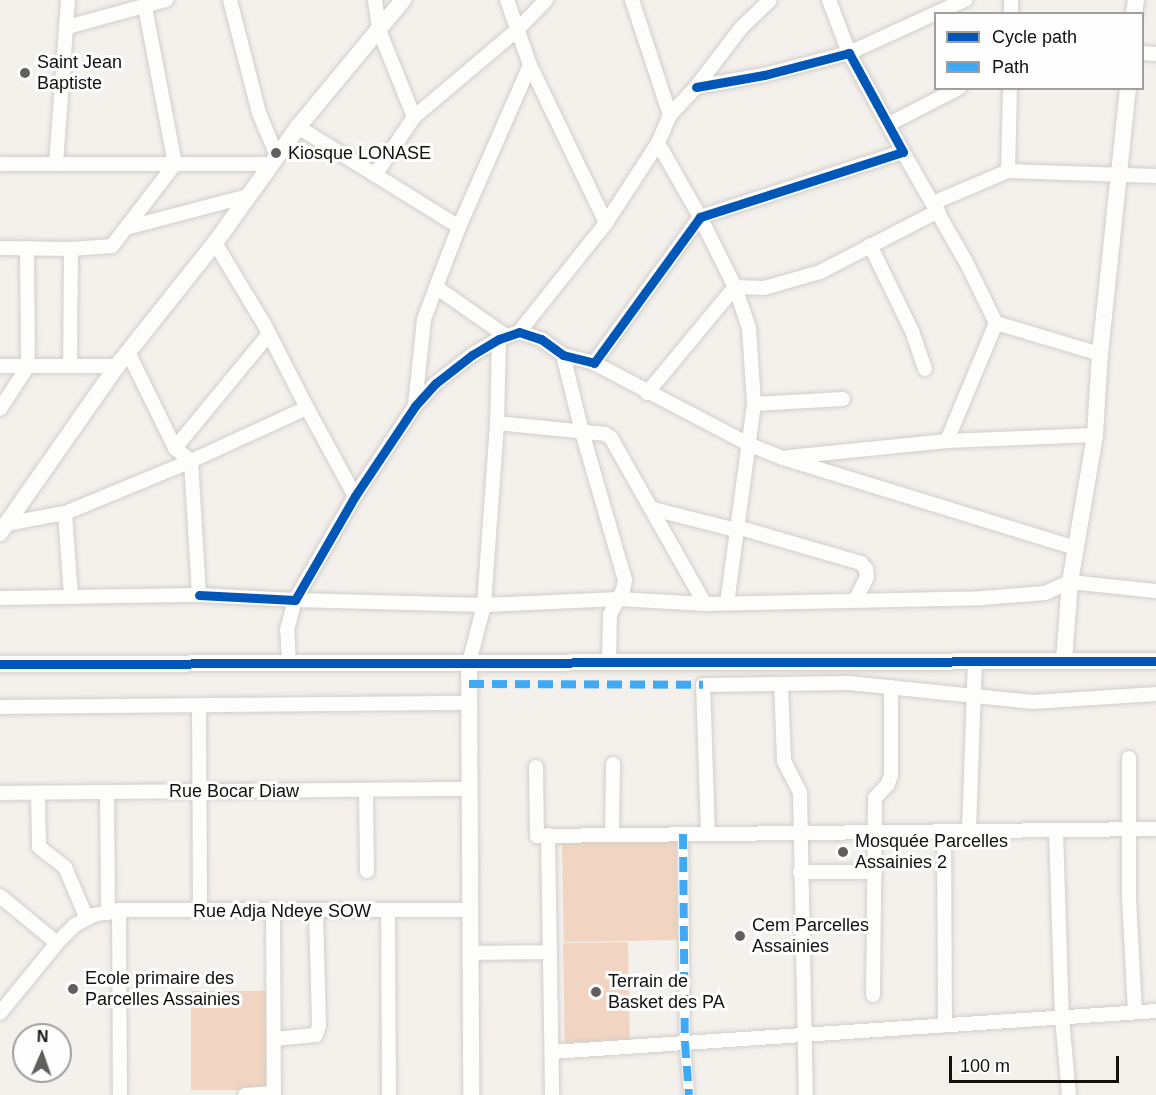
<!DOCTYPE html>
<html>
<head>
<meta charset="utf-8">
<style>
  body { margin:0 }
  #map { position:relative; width:1156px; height:1095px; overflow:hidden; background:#f4f0ec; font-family:Arial,sans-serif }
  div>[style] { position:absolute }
  .green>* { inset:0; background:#f1d4c1; transform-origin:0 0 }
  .roads { filter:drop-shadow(0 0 2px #d1cecb) drop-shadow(0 0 2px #d1cecb) }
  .pedestrian>* { height:10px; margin:-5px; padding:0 5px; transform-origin:5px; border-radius:5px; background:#fdfdfc }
  .minor>* { height:14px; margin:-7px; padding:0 7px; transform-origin:7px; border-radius:7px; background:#fdfdfc }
  .tertiary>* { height:16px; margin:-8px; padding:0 8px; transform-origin:8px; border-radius:8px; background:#fdfdfc }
  .quiet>* { height:8px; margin-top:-4px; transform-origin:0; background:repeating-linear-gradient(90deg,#3fa9f5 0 15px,transparent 0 23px) }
  .cycleway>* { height:9px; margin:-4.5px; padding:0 4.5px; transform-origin:4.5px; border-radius:4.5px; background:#0057b8 }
  .dots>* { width:16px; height:16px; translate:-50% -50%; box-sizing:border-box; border:3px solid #fefefe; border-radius:50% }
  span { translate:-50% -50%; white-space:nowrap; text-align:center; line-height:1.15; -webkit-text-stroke:6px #fefefe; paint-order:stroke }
  .poi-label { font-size:18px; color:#13100e }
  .left { translate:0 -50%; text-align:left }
  .street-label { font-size:18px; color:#13100e }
  .legend { position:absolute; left:934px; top:12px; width:210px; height:78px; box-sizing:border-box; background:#fefefe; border:2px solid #a09f9e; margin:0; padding:8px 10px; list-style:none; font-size:18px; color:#13100e }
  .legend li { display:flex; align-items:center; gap:12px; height:30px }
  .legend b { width:30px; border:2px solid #a09f9e }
  .north { position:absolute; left:12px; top:1023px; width:60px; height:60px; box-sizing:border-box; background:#fefefe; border:2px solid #a09f9e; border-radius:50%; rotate:2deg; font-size:16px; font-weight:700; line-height:24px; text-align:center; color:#13100e }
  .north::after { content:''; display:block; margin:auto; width:21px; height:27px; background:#625e5c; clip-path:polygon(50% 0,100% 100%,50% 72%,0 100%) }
  .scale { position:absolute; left:949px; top:1056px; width:170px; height:27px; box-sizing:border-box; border:3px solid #13100e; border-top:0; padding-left:8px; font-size:18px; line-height:21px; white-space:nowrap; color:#13100e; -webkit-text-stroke:4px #fefefe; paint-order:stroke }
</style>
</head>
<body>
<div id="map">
  <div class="green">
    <div style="left:676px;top:839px;width:101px;height:114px;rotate:89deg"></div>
    <div style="left:628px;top:942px;width:99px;height:65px;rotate:89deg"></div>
    <div style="left:191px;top:991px;width:75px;height:99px"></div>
  </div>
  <div class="roads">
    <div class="pedestrian">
      <div style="left:683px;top:834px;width:209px;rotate:89.5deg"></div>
      <div style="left:685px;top:1043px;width:52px;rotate:85.6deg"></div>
    </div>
    <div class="minor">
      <div style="left:230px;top:0;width:117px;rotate:75.6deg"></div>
      <div style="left:259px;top:113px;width:47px;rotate:67.3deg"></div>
      <div style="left:375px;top:0;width:30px;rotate:82deg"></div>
      <div style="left:379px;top:30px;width:94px;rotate:68.1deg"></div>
      <div style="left:829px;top:0;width:57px;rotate:69.3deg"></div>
      <div style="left:849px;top:53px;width:128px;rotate:-24.6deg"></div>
      <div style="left:1011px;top:14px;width:14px;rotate:-90deg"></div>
      <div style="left:68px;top:27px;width:102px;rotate:-15.4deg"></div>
      <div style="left:1142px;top:53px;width:14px;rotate:4deg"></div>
      <div style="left:530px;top:65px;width:175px;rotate:64.3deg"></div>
      <div style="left:670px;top:115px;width:38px;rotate:-47deg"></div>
      <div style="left:696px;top:87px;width:74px;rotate:-52.7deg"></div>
      <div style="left:741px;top:28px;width:40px;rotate:-44deg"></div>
      <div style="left:889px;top:124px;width:79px;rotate:-27.2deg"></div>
      <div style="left:298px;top:127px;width:190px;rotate:31.8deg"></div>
      <div style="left:459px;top:227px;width:64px;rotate:111deg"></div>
      <div style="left:436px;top:287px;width:85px;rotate:35deg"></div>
      <div style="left:658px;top:143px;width:85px;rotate:60.4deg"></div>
      <div style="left:700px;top:217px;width:78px;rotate:63.4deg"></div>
      <div style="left:735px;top:287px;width:43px;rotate:71.1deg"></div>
      <div style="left:749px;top:328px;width:76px;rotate:86.2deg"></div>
      <div style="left:754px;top:404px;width:201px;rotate:97.7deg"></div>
      <div style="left:903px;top:152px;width:127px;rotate:60.2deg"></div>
      <div style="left:966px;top:262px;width:68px;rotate:63.8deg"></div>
      <div style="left:996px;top:323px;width:128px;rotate:112.6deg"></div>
      <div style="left:0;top:164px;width:270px"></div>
      <div style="left:56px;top:164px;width:164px;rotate:-85.8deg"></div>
      <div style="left:1008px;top:171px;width:83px;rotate:-88.6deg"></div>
      <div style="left:375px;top:175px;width:70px;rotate:-56.1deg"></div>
      <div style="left:414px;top:117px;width:135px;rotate:-40.2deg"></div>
      <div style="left:517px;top:30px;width:42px;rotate:-46deg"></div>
      <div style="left:933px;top:203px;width:82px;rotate:-23.1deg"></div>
      <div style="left:1008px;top:171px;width:148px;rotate:1.9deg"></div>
      <div style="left:459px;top:227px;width:177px;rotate:-66.3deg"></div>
      <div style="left:530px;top:65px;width:69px;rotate:-109.5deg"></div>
      <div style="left:126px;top:228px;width:126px;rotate:-14.7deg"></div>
      <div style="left:215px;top:243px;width:95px;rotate:58.8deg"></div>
      <div style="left:264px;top:324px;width:94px;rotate:62.9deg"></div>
      <div style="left:870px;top:245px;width:96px;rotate:64deg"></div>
      <div style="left:912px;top:331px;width:40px;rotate:71.1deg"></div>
      <div style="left:0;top:248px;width:71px;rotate:0.8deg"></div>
      <div style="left:71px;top:249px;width:41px;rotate:-4.2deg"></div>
      <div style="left:112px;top:246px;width:103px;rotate:-52.5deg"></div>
      <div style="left:175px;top:164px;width:161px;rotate:-100.8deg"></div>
      <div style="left:996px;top:323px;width:109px;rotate:16.6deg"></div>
      <div style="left:519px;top:332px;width:139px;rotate:-51.4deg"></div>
      <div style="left:606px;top:223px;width:95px;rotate:-57deg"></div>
      <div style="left:658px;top:143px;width:30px;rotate:-67deg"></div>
      <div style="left:670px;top:115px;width:121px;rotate:-108.3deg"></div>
      <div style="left:563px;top:355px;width:79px;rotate:76.1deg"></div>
      <div style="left:582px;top:432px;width:154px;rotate:73.8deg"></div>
      <div style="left:625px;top:580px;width:10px;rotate:101deg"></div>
      <div style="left:623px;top:590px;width:27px;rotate:118deg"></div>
      <div style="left:610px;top:614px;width:48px;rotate:91.2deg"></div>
      <div style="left:594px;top:363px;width:174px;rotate:27.7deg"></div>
      <div style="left:748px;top:444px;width:38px;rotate:22deg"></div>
      <div style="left:783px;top:458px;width:306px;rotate:17.1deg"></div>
      <div style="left:0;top:366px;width:117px"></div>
      <div style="left:70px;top:366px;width:117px;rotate:-89.5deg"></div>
      <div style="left:647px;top:393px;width:138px;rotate:-50.3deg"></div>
      <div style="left:735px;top:287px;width:29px;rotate:2deg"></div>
      <div style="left:764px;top:288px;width:58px;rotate:-15.9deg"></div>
      <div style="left:820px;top:272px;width:133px;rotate:-27.3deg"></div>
      <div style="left:754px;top:404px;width:89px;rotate:-3.2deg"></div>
      <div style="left:415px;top:406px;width:87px;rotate:-84.1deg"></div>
      <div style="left:424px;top:319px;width:34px;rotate:-69deg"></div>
      <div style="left:0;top:409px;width:51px;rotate:-56.9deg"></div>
      <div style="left:28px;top:366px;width:118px;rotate:-90.5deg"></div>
      <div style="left:497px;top:423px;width:109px;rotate:5.8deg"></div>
      <div style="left:605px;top:434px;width:7px;rotate:34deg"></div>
      <div style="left:611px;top:438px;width:191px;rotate:60.5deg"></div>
      <div style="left:175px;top:448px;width:148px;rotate:-50.5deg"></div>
      <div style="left:789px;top:457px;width:159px;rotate:-5.8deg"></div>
      <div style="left:947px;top:441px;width:148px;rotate:-2.3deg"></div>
      <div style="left:653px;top:509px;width:86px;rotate:14.2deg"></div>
      <div style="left:65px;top:513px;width:83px;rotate:85.9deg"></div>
      <div style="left:6px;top:524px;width:60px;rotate:-10.6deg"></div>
      <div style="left:65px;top:513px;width:136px;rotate:-22.4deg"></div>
      <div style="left:191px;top:461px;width:128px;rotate:-24.6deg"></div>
      <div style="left:307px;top:408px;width:100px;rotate:61.4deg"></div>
      <div style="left:737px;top:527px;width:129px;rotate:16.2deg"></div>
      <div style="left:861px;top:563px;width:8px;rotate:50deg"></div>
      <div style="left:866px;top:569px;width:8px;rotate:83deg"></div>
      <div style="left:867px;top:577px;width:25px;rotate:117deg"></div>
      <div style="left:199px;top:595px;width:96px;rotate:3deg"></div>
      <div style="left:295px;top:600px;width:120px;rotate:-60deg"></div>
      <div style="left:355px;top:496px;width:108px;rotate:-56.3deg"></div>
      <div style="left:415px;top:406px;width:31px;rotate:-48deg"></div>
      <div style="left:436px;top:383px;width:46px;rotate:-37.9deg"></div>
      <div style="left:472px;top:355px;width:31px;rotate:-31deg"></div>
      <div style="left:499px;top:339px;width:21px;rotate:-19deg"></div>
      <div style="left:519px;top:332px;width:23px;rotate:18deg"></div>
      <div style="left:541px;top:339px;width:27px;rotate:36deg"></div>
      <div style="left:563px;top:355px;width:32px;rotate:14deg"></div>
      <div style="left:594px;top:363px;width:180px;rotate:-54deg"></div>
      <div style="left:700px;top:217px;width:213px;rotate:-17.8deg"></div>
      <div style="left:903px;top:152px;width:113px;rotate:-118.6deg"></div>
      <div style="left:849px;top:53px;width:88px;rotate:165.5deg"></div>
      <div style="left:764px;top:75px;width:69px;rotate:170deg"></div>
      <div style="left:0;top:598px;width:199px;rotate:-0.9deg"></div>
      <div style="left:199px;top:595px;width:134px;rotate:-93.4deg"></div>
      <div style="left:191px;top:461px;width:21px;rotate:-141deg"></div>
      <div style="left:175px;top:448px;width:107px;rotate:-116.1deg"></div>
      <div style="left:289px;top:663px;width:33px;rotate:-93deg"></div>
      <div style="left:287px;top:630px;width:31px;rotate:-75deg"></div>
      <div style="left:295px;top:600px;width:189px;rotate:1.5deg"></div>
      <div style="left:484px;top:605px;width:135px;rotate:-2.5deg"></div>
      <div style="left:619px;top:599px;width:86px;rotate:3.3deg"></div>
      <div style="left:705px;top:604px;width:277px;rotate:-1.2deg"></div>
      <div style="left:982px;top:598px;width:63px;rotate:-4.5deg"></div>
      <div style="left:1045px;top:593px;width:27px;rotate:-24deg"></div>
      <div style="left:1070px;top:582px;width:86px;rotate:6deg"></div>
      <div style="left:469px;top:663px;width:60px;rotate:-75.5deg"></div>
      <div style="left:484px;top:605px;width:182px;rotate:-85.9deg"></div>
      <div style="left:497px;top:423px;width:84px;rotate:-88.6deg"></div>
      <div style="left:781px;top:685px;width:76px;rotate:87.7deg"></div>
      <div style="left:784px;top:761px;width:36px;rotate:63deg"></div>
      <div style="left:800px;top:793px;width:302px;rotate:88.9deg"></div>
      <div style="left:199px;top:705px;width:205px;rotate:89.7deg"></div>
      <div style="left:0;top:707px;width:469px;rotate:-0.5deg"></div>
      <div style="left:1129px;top:758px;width:140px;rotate:90deg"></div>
      <div style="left:1129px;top:898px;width:114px;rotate:87deg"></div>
      <div style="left:536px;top:767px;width:69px;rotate:89.2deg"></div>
      <div style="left:537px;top:836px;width:619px;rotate:-0.65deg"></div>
      <div style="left:366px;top:790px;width:81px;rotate:89.3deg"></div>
      <div style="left:107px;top:792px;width:121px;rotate:89.5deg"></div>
      <div style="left:0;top:793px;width:469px;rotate:-0.5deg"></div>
      <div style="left:38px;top:793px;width:54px;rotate:88.9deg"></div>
      <div style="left:39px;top:847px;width:33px;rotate:38deg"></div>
      <div style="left:65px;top:867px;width:56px;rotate:67.1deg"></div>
      <div style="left:1056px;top:830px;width:187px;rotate:88.2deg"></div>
      <div style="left:1062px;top:1017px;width:78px;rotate:84.9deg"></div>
      <div style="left:944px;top:831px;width:194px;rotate:89.7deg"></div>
      <div style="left:969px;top:831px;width:170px;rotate:-88deg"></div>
      <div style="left:708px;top:834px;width:149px;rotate:-91.9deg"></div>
      <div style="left:703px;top:685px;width:146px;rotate:-0.8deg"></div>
      <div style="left:849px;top:683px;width:185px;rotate:5.9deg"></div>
      <div style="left:1033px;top:702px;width:123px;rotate:-3.7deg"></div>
      <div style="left:548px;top:835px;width:260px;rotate:89.1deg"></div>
      <div style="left:612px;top:835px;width:71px;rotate:-89.2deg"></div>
      <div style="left:800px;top:872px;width:75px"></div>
      <div style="left:0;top:896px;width:74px;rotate:39.5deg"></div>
      <div style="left:119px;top:910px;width:185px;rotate:89.7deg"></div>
      <div style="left:273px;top:911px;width:184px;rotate:89.7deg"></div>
      <div style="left:388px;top:911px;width:184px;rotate:89.7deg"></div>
      <div style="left:470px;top:953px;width:80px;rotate:-0.7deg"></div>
      <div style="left:873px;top:995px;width:197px;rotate:-89.4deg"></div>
      <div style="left:875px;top:798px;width:19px;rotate:-47deg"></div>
      <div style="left:888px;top:784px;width:9px;rotate:-72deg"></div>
      <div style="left:891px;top:775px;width:88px;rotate:-90deg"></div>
      <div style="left:0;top:1013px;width:90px;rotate:-50.8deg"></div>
      <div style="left:57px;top:943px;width:25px;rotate:-45deg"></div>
      <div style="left:75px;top:925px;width:21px;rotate:-28deg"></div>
      <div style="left:94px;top:915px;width:25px;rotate:-11deg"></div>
      <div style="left:119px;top:910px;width:351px"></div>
      <div style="left:274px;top:1039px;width:42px;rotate:-5.4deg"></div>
      <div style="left:316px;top:1035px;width:10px;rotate:-73deg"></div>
      <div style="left:319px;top:1025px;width:114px;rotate:-91.5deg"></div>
      <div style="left:552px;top:1052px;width:605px;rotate:-3.88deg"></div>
      <div style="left:245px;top:1095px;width:29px;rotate:-4deg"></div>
    </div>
    <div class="tertiary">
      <div style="left:1134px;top:14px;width:14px;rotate:-82deg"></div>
      <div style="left:0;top:533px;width:204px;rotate:-55deg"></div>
      <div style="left:117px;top:366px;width:157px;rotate:-51.5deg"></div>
      <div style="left:215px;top:243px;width:143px;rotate:-54.4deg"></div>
      <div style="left:298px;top:127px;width:165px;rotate:-50.4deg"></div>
      <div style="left:1064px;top:661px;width:79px;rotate:-85.7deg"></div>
      <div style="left:1070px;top:582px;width:149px;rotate:-80.3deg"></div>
      <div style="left:1095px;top:435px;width:81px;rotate:-86.5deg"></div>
      <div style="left:1100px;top:354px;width:267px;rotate:-84deg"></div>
      <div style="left:469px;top:663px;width:432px;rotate:89.7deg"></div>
      <div style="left:0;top:664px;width:1156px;rotate:-0.15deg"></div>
    </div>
  </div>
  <div class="quiet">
    <div style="left:469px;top:684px;width:234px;rotate:0.2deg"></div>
    <div style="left:683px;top:834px;width:209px;rotate:89.5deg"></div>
    <div style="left:685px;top:1043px;width:52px;rotate:85.6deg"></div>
  </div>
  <div class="cycleway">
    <div style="left:199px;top:595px;width:96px;rotate:3deg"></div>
    <div style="left:295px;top:600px;width:120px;rotate:-60deg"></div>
    <div style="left:355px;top:496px;width:108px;rotate:-56.3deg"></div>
    <div style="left:415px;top:406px;width:31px;rotate:-48deg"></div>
    <div style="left:436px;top:383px;width:46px;rotate:-37.9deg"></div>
    <div style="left:472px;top:355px;width:31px;rotate:-31deg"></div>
    <div style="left:499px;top:339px;width:21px;rotate:-19deg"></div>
    <div style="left:519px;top:332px;width:23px;rotate:18deg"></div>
    <div style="left:541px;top:339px;width:27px;rotate:36deg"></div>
    <div style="left:563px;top:355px;width:32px;rotate:14deg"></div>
    <div style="left:594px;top:363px;width:180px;rotate:-54deg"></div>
    <div style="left:700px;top:217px;width:213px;rotate:-17.8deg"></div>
    <div style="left:903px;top:152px;width:113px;rotate:-118.6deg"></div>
    <div style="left:849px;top:53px;width:88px;rotate:165.5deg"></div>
    <div style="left:764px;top:75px;width:69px;rotate:170deg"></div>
    <div style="left:0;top:664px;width:1156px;rotate:-0.15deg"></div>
  </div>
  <div class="dots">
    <div style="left:25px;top:73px;background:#625e5c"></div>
    <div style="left:276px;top:153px;background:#625e5c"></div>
    <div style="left:843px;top:852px;background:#625e5c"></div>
    <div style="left:740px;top:936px;background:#625e5c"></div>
    <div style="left:73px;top:989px;background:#625e5c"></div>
    <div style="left:596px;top:992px;background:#625e5c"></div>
  </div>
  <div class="poi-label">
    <span class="left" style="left:37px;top:73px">Saint Jean<br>Baptiste</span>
    <span class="left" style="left:288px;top:153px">Kiosque LONASE</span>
    <span class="left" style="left:855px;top:852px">Mosquée Parcelles<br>Assainies 2</span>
    <span class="left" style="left:752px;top:936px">Cem Parcelles<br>Assainies</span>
    <span class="left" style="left:85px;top:989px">Ecole primaire des<br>Parcelles Assainies</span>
    <span class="left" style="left:608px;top:992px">Terrain de<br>Basket des PA</span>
  </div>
  <div class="street-label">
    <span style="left:234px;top:791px">Rue Bocar Diaw</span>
    <span style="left:282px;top:911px">Rue Adja Ndeye SOW</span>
  </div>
  <ul class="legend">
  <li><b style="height:8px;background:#0057b8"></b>Cycle path</li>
  <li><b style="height:8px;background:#3fa9f5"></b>Path</li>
  </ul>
  <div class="north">N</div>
  <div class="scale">100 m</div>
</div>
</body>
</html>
